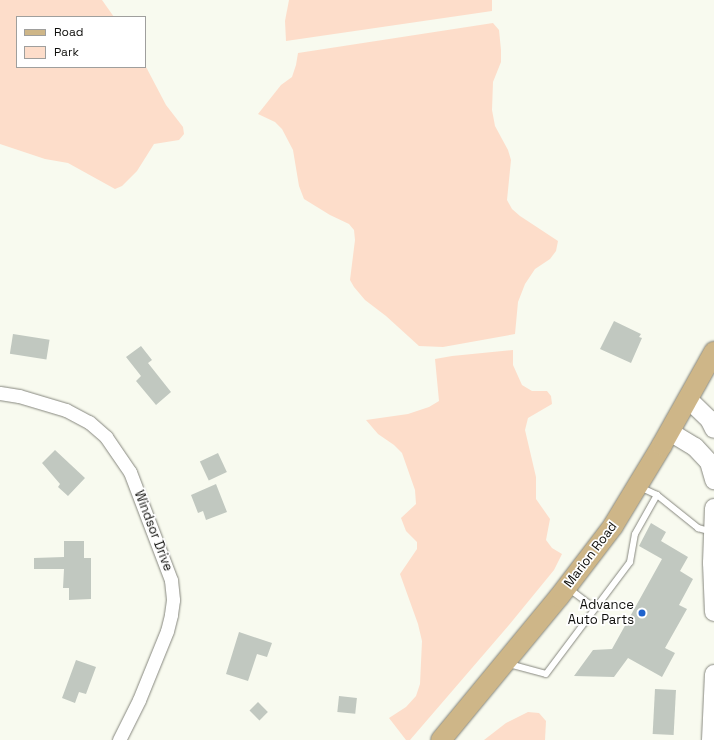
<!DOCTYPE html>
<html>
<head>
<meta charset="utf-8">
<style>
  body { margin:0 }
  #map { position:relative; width:714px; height:740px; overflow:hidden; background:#f8faef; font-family:"Space Grotesk",sans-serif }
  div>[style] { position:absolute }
  .green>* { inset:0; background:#fdddca }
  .building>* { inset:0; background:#c1c8c0; transform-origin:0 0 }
  .roads { filter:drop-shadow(0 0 1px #86877e) drop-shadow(0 0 1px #86877e) }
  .lane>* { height:6px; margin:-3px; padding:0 3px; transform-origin:3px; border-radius:3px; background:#fff }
  .street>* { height:13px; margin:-6.5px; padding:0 6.5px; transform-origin:6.5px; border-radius:6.5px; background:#fff }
  .secondary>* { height:18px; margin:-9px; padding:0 9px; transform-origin:9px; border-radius:9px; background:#fff }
  .primary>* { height:20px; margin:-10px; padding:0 10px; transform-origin:10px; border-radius:10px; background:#ceb688 }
  .dots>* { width:11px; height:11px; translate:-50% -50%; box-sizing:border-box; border:2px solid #fff; border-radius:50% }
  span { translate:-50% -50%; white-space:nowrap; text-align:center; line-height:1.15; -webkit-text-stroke:3.5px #fff; paint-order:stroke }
  .street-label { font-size:13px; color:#0e0e0b }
  .poi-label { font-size:13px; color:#0e0e0b }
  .right { translate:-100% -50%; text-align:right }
  .legend { position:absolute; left:16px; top:16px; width:130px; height:52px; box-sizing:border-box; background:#fff; border:1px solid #9f9f9d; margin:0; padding:5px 7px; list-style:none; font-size:12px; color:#0e0e0b }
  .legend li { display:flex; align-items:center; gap:8px; height:20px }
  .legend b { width:20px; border:1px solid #9f9f9d }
</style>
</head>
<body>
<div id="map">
  <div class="green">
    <div style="clip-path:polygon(0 0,102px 0,114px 17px,17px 17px,17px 67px,145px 67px,145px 65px,166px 105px,183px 127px,184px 134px,179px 140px,154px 144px,137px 171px,122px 186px,115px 189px,68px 163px,45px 159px,0 144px)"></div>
    <div style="clip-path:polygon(289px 0,492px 0,492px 11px,286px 41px,285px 21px)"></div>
    <div style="clip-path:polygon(493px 23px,499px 30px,501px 50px,501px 62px,493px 82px,492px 110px,495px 126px,508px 150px,511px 160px,507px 200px,512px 209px,520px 216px,558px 241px,556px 251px,550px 259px,535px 269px,525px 284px,518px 302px,515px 334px,443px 347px,419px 346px,386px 316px,365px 300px,354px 287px,350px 280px,355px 240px,354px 230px,349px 224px,330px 215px,304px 199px,299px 186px,293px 150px,282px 129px,275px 122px,258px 114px,281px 85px,292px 77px,296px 65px,298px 53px)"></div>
    <div style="clip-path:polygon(513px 350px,513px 365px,522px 385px,532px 391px,547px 391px,551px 396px,552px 404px,528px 418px,525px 430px,536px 477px,536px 499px,550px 519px,546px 540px,552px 548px,562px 554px,554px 570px,509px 625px,410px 740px,406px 740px,389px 718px,406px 707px,416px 696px,420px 684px,422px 641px,418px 624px,400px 574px,417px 549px,417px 542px,406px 531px,401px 518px,416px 504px,415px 490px,402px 453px,394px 445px,378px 434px,366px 420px,408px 414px,429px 407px,439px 401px,435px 359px,452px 356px)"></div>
    <div style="clip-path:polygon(528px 712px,539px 713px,546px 721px,545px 740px,484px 740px,506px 723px)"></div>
  </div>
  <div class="building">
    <div style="clip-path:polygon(614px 321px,641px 334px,639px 337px,642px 338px,631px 363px,600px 349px)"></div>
    <div style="left:13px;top:334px;width:37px;height:20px;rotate:9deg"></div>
    <div style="clip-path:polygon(141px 346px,152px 360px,148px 363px,171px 392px,156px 405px,136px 381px,141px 376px,126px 357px)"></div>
    <div style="clip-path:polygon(55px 450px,85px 478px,68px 496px,58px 487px,60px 484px,42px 463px)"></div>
    <div style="left:218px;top:453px;width:21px;height:20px;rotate:65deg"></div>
    <div style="clip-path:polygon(216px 484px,227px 512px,206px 520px,203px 511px,198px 513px,191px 495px)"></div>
    <div style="clip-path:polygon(651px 523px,666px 532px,661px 541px,688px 557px,680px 571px,693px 579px,679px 605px,687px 609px,665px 648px,675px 653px,662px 677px,628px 658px,614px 677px,574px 676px,593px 650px,612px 649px,662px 559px,639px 546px)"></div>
    <div style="clip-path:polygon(64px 541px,84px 541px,84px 558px,91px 558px,91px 599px,69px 600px,69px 588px,63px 588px,64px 569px,34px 569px,34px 558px,64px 557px)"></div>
    <div style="clip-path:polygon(239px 632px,272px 643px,267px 657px,257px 654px,248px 681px,226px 674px)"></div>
    <div style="clip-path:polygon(76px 660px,96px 667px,86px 694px,79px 692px,75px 703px,62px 698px)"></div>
    <div style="left:655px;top:689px;width:21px;height:45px;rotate:3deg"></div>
    <div style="left:339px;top:696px;width:18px;height:16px;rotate:6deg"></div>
    <div style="left:258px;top:702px;width:14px;height:12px;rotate:45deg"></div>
  </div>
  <div class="roads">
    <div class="lane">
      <div style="left:657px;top:495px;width:53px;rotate:38.8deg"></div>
      <div style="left:698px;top:528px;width:15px;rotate:16deg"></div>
      <div style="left:568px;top:588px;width:34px;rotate:37deg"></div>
      <div style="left:509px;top:664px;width:38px;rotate:15deg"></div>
      <div style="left:546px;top:674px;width:140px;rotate:-53.1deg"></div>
      <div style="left:630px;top:562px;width:28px;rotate:-80deg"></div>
      <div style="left:635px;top:534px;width:45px;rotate:-60.6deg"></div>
      <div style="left:657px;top:495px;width:19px;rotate:-155deg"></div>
    </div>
    <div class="street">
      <div style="left:0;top:393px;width:19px;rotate:9deg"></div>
      <div style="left:19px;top:396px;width:49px;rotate:16.6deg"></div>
      <div style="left:66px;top:410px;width:26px;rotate:28deg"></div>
      <div style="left:89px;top:422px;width:23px;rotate:41deg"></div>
      <div style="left:106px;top:437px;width:42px;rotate:55.6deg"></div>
      <div style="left:130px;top:472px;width:116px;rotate:69.2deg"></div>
      <div style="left:171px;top:580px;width:20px;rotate:84deg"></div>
      <div style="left:173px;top:600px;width:15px;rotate:98deg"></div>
      <div style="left:171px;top:615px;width:16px;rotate:104deg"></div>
      <div style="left:167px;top:631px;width:74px;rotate:112.1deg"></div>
      <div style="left:139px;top:700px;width:45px;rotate:116.6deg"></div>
    </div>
    <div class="secondary">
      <div style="left:688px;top:399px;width:29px;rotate:44deg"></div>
      <div style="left:709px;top:419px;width:11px;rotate:63deg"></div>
      <div style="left:670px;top:432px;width:29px;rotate:31deg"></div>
      <div style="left:695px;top:447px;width:21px;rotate:47deg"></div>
      <div style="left:709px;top:462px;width:19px;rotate:74deg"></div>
      <div style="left:714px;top:508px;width:55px;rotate:92.1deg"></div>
      <div style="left:712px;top:563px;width:49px;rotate:87.7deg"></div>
      <div style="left:711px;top:740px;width:66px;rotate:-87.4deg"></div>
    </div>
    <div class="primary">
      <div style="left:441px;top:740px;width:185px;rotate:-50.5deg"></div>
      <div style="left:559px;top:597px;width:89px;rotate:-52.7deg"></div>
      <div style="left:613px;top:526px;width:95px;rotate:-58.8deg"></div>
      <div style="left:662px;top:445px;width:107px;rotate:-60.8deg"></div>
    </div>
  </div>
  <div class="dots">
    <div style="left:642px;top:613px;background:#1e62cd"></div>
  </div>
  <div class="street-label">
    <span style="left:153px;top:531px;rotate:69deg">Windsor Drive</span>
    <span style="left:591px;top:555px;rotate:-53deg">Marion Road</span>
  </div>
  <div class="poi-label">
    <span class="right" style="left:634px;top:613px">Advance<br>Auto Parts</span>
  </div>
  <ul class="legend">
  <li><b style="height:5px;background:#ceb688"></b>Road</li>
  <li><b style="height:11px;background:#fdddca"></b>Park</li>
  </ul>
</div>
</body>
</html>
